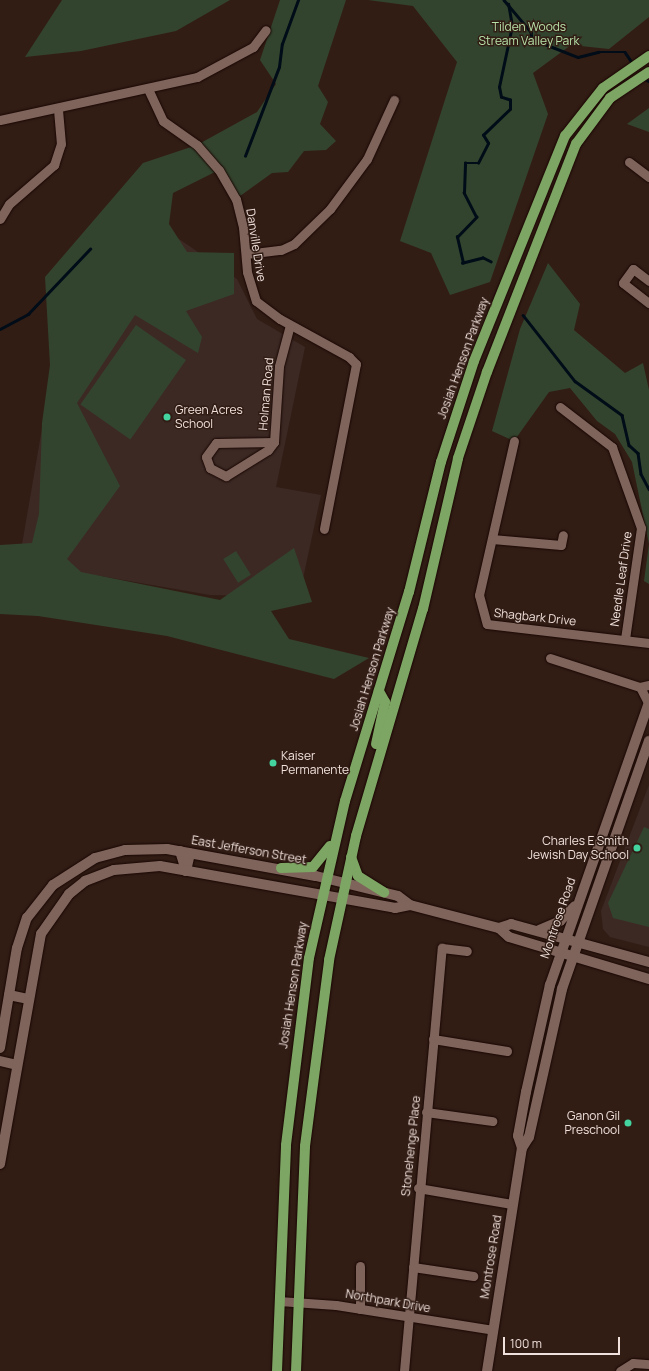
<!DOCTYPE html>
<html>
<head>
<meta charset="utf-8">
<style>
  body { margin:0 }
  #map { position:relative; width:649px; height:1371px; overflow:hidden; background:#321d15; font-family:Manrope,sans-serif }
  div>[style] { position:absolute }
  .education>* { inset:0; background:#3c2924 }
  .green>* { inset:0; background:#33442e; transform-origin:0 0 }
  .stream>* { height:2.5px; margin:-1.25px; padding:0 1.25px; transform-origin:1.25px; border-radius:1.25px; background:#000c17 }
  .roads { filter:drop-shadow(0 0 1px #190602) drop-shadow(0 0 1px #190602) }
  .minor>* { height:9px; margin:-4.5px; padding:0 4.5px; transform-origin:4.5px; border-radius:4.5px; background:#7e645b }
  .tertiary>* { height:10px; margin:-5px; padding:0 5px; transform-origin:5px; border-radius:5px; background:#7e645b }
  .primary>* { height:10px; margin:-5px; padding:0 5px; transform-origin:5px; border-radius:5px; background:#7da563 }
  .dots>* { width:11px; height:11px; translate:-50% -50%; box-sizing:border-box; border:2px solid #321d15; border-radius:50% }
  span { translate:-50% -50%; white-space:nowrap; text-align:center; line-height:1.15; -webkit-text-stroke:3px #321d15; paint-order:stroke }
  .park-label { font-size:12px; color:#b6e1a8 }
  .street-label { font-size:12px; color:#f0e1dc }
  .poi-label { font-size:12px; color:#f0e1dc }
  .left { translate:0 -50%; text-align:left }
  .right { translate:-100% -50%; text-align:right }
  .scale { position:absolute; left:503px; top:1337px; width:117px; height:18px; box-sizing:border-box; border:2px solid #f0e1dc; border-top:0; padding-left:5px; font-size:12px; line-height:14px; white-space:nowrap; color:#f0e1dc; -webkit-text-stroke:3px #321d15; paint-order:stroke }
</style>
</head>
<body>
<div id="map">
  <div class="education">
    <div style="clip-path:polygon(153px 221px,237px 279px,257px 319px,305px 347px,276px 487px,321px 495px,299px 597px,210px 595px,19px 562px,69px 272px)"></div>
    <div style="clip-path:polygon(649px 785px,649px 947px,610px 937px,603px 929px,601px 911px)"></div>
  </div>
  <div class="green">
    <div style="clip-path:polygon(62px 0,230px 0,176px 31px,81px 51px,25px 57px)"></div>
    <div style="clip-path:polygon(280px 0,346px 0,318px 86px,328px 102px,320px 124px,336px 141px,326px 150px,304px 151px,288px 172px,272px 173px,236px 199px,219px 170px,173px 193px,169px 224px,187px 252px,234px 253px,234px 294px,186px 311px,202px 337px,198px 353px,135px 315px,77px 403px,120px 486px,67px 559px,81px 572px,220px 600px,294px 548px,312px 602px,271px 611px,289px 639px,369px 658px,334px 679px,167px 636px,38px 616px,0 614px,0 545px,32px 543px,39px 514px,42px 423px,50px 365px,45px 277px,143px 163px,197px 145px,257px 112px,276px 84px,260px 60px)"></div>
    <div style="clip-path:polygon(368px 0,649px 0,649px 17px,609px 49px,571px 45px,533px 73px,548px 114px,490px 282px,450px 295px,431px 253px,400px 241px,457px 62px,413px 6px)"></div>
    <div style="clip-path:polygon(649px 108px,649px 132px,627px 124px)"></div>
    <div style="clip-path:polygon(548px 263px,580px 304px,574px 330px,625px 373px,643px 363px,649px 390px,649px 584px,644px 581px,649px 544px,632px 462px,615px 434px,597px 421px,570px 388px,549px 392px,514px 441px,492px 431px,520px 329px)"></div>
    <div style="left:136px;top:325px;width:61px;height:97px;rotate:35deg"></div>
    <div style="left:236px;top:551px;width:28px;height:15px;rotate:58deg"></div>
    <div style="clip-path:polygon(644px 827px,649px 829px,649px 927px,613px 918px,608px 903px)"></div>
  </div>
  <div class="stream">
    <div style="left:504px;top:0;width:42px;rotate:49.8deg"></div>
    <div style="left:531px;top:32px;width:7px;rotate:82deg"></div>
    <div style="left:532px;top:39px;width:49px;rotate:21.4deg"></div>
    <div style="left:578px;top:57px;width:21px;rotate:-14deg"></div>
    <div style="left:598px;top:52px;width:27px"></div>
    <div style="left:625px;top:52px;width:14px;rotate:56deg"></div>
    <div style="left:643px;top:78px;width:7px;rotate:27deg"></div>
    <div style="left:245px;top:156px;width:95px;rotate:-69.1deg"></div>
    <div style="left:279px;top:67px;width:23px;rotate:-83deg"></div>
    <div style="left:282px;top:44px;width:47px;rotate:-70deg"></div>
    <div style="left:491px;top:262px;width:9px;rotate:-153deg"></div>
    <div style="left:483px;top:258px;width:21px;rotate:166deg"></div>
    <div style="left:463px;top:263px;width:27px;rotate:-103deg"></div>
    <div style="left:457px;top:237px;width:28px;rotate:-46deg"></div>
    <div style="left:476px;top:217px;width:27px;rotate:-117deg"></div>
    <div style="left:464px;top:193px;width:30px;rotate:-88deg"></div>
    <div style="left:465px;top:163px;width:13px"></div>
    <div style="left:478px;top:163px;width:22px;rotate:-63deg"></div>
    <div style="left:488px;top:143px;width:9px;rotate:-122deg"></div>
    <div style="left:483px;top:135px;width:37px;rotate:-44deg"></div>
    <div style="left:510px;top:109px;width:9px;rotate:-90deg"></div>
    <div style="left:510px;top:100px;width:9px;rotate:-162deg"></div>
    <div style="left:501px;top:97px;width:10px;rotate:-101deg"></div>
    <div style="left:499px;top:87px;width:62px;rotate:-78deg"></div>
    <div style="left:512px;top:26px;width:22px;rotate:-100deg"></div>
    <div style="left:523px;top:315px;width:84px;rotate:51.8deg"></div>
    <div style="left:575px;top:381px;width:58px;rotate:35.9deg"></div>
    <div style="left:622px;top:415px;width:31px;rotate:77deg"></div>
    <div style="left:629px;top:445px;width:12px;rotate:42deg"></div>
    <div style="left:638px;top:453px;width:21px;rotate:82deg"></div>
    <div style="left:641px;top:474px;width:17px;rotate:62deg"></div>
    <div style="left:0;top:329px;width:32px;rotate:-28deg"></div>
    <div style="left:28px;top:314px;width:90px;rotate:-46.4deg"></div>
  </div>
  <div class="roads">
    <div class="minor">
      <div style="left:148px;top:89px;width:35px;rotate:65deg"></div>
      <div style="left:163px;top:121px;width:42px;rotate:35.2deg"></div>
      <div style="left:197px;top:145px;width:33px;rotate:49deg"></div>
      <div style="left:219px;top:170px;width:34px;rotate:60deg"></div>
      <div style="left:236px;top:199px;width:29px;rotate:76deg"></div>
      <div style="left:243px;top:227px;width:45px;rotate:84.9deg"></div>
      <div style="left:247px;top:272px;width:30px;rotate:73deg"></div>
      <div style="left:256px;top:301px;width:30px;rotate:37deg"></div>
      <div style="left:280px;top:319px;width:79px;rotate:28.8deg"></div>
      <div style="left:349px;top:357px;width:10px;rotate:45deg"></div>
      <div style="left:356px;top:364px;width:168px;rotate:101deg"></div>
      <div style="left:0;top:120px;width:202px;rotate:-12.3deg"></div>
      <div style="left:197px;top:77px;width:64px;rotate:-28.2deg"></div>
      <div style="left:253px;top:47px;width:21px;rotate:-53deg"></div>
      <div style="left:629px;top:162px;width:25px;rotate:37deg"></div>
      <div style="left:0;top:219px;width:17px;rotate:-59deg"></div>
      <div style="left:9px;top:204px;width:60px;rotate:-40.9deg"></div>
      <div style="left:54px;top:165px;width:22px;rotate:-72deg"></div>
      <div style="left:61px;top:144px;width:36px;rotate:-95deg"></div>
      <div style="left:246px;top:254px;width:35px;rotate:-7deg"></div>
      <div style="left:281px;top:250px;width:14px;rotate:-25deg"></div>
      <div style="left:294px;top:244px;width:50px;rotate:-44.2deg"></div>
      <div style="left:330px;top:209px;width:62px;rotate:-53.5deg"></div>
      <div style="left:367px;top:159px;width:65px;rotate:-65.4deg"></div>
      <div style="left:649px;top:281px;width:20px;rotate:-143deg"></div>
      <div style="left:633px;top:269px;width:17px;rotate:126deg"></div>
      <div style="left:623px;top:283px;width:33px;rotate:38deg"></div>
      <div style="left:560px;top:407px;width:66px;rotate:37.6deg"></div>
      <div style="left:612px;top:447px;width:86px;rotate:70.3deg"></div>
      <div style="left:641px;top:528px;width:112px;rotate:98.2deg"></div>
      <div style="left:514px;top:441px;width:158px;rotate:102.8deg"></div>
      <div style="left:479px;top:595px;width:30px;rotate:75deg"></div>
      <div style="left:487px;top:624px;width:163px;rotate:6.7deg"></div>
      <div style="left:274px;top:442px;width:58px;rotate:179deg"></div>
      <div style="left:216px;top:443px;width:17px;rotate:126deg"></div>
      <div style="left:206px;top:457px;width:12px;rotate:70deg"></div>
      <div style="left:210px;top:468px;width:18px;rotate:27deg"></div>
      <div style="left:226px;top:476px;width:49px;rotate:-31.8deg"></div>
      <div style="left:268px;top:450px;width:10px;rotate:-53deg"></div>
      <div style="left:274px;top:442px;width:76px;rotate:-86.2deg"></div>
      <div style="left:279px;top:366px;width:42px;rotate:-75deg"></div>
      <div style="left:492px;top:539px;width:69px;rotate:5deg"></div>
      <div style="left:561px;top:545px;width:10px;rotate:-79deg"></div>
      <div style="left:550px;top:658px;width:95px;rotate:17.9deg"></div>
      <div style="left:640px;top:687px;width:9px;rotate:-13deg"></div>
      <div style="left:640px;top:687px;width:20px;rotate:63deg"></div>
      <div style="left:433px;top:1039px;width:75px;rotate:9.2deg"></div>
      <div style="left:426px;top:1112px;width:67px;rotate:7.8deg"></div>
      <div style="left:418px;top:1188px;width:95px;rotate:9.7deg"></div>
      <div style="left:413px;top:1267px;width:61px;rotate:8.5deg"></div>
      <div style="left:279px;top:1301px;width:57px;rotate:4deg"></div>
      <div style="left:336px;top:1305px;width:159px;rotate:9deg"></div>
      <div style="left:360px;top:1309px;width:43px;rotate:-90deg"></div>
      <div style="left:404px;top:1371px;width:425px;rotate:-84.9deg"></div>
      <div style="left:442px;top:948px;width:25px;rotate:7deg"></div>
      <div style="left:620px;top:1371px;width:15px;rotate:-32deg"></div>
      <div style="left:633px;top:1363px;width:16px;rotate:4deg"></div>
    </div>
    <div class="tertiary">
      <div style="left:180px;top:851px;width:21px;rotate:73deg"></div>
      <div style="left:186px;top:871px;width:18px;rotate:-77deg"></div>
      <div style="left:499px;top:928px;width:13px;rotate:-18deg"></div>
      <div style="left:511px;top:924px;width:143px;rotate:15.4deg"></div>
      <div style="left:539px;top:930px;width:23px;rotate:-23deg"></div>
      <div style="left:560px;top:921px;width:21px;rotate:-45deg"></div>
      <div style="left:9px;top:995px;width:19px;rotate:12deg"></div>
      <div style="left:0;top:1048px;width:101px;rotate:-80.4deg"></div>
      <div style="left:17px;top:948px;width:32px;rotate:-72deg"></div>
      <div style="left:27px;top:918px;width:42px;rotate:-51.8deg"></div>
      <div style="left:53px;top:885px;width:50px;rotate:-32.7deg"></div>
      <div style="left:95px;top:858px;width:31px;rotate:-15deg"></div>
      <div style="left:125px;top:850px;width:42px;rotate:-1.4deg"></div>
      <div style="left:167px;top:849px;width:151px;rotate:10.3deg"></div>
      <div style="left:316px;top:876px;width:84px;rotate:13.7deg"></div>
      <div style="left:398px;top:896px;width:15px;rotate:37deg"></div>
      <div style="left:0;top:1061px;width:17px;rotate:13deg"></div>
      <div style="left:522px;top:1148px;width:13px;rotate:-108deg"></div>
      <div style="left:518px;top:1136px;width:45px;rotate:-79.7deg"></div>
      <div style="left:526px;top:1092px;width:110px;rotate:-77.4deg"></div>
      <div style="left:550px;top:985px;width:299px;rotate:-70.7deg"></div>
      <div style="left:0;top:1164px;width:234px;rotate:-79.9deg"></div>
      <div style="left:41px;top:934px;width:49px;rotate:-55deg"></div>
      <div style="left:69px;top:894px;width:21px;rotate:-39deg"></div>
      <div style="left:85px;top:881px;width:31px;rotate:-21deg"></div>
      <div style="left:114px;top:870px;width:46px;rotate:-5deg"></div>
      <div style="left:160px;top:866px;width:239px;rotate:10.1deg"></div>
      <div style="left:395px;top:908px;width:15px;rotate:-11deg"></div>
      <div style="left:410px;top:905px;width:92px;rotate:14.5deg"></div>
      <div style="left:499px;top:928px;width:13px;rotate:42deg"></div>
      <div style="left:509px;top:937px;width:146px;rotate:16.7deg"></div>
      <div style="left:487px;top:1371px;width:226px;rotate:-81.1deg"></div>
      <div style="left:522px;top:1148px;width:13px;rotate:-58deg"></div>
      <div style="left:529px;top:1137px;width:152px;rotate:-77.4deg"></div>
      <div style="left:562px;top:989px;width:263px;rotate:-70.7deg"></div>
    </div>
    <div class="primary">
      <div style="left:376px;top:744px;width:43px;rotate:-77.9deg"></div>
      <div style="left:385px;top:702px;width:13px;rotate:-119deg"></div>
      <div style="left:351px;top:857px;width:20px;rotate:70deg"></div>
      <div style="left:358px;top:876px;width:31px;rotate:32deg"></div>
      <div style="left:281px;top:868px;width:32px;rotate:-2deg"></div>
      <div style="left:313px;top:867px;width:27px;rotate:-51deg"></div>
      <div style="left:277px;top:1371px;width:226px;rotate:-87.7deg"></div>
      <div style="left:286px;top:1145px;width:188px;rotate:-83deg"></div>
      <div style="left:309px;top:958px;width:161px;rotate:-77.1deg"></div>
      <div style="left:345px;top:801px;width:219px;rotate:-73deg"></div>
      <div style="left:409px;top:592px;width:134px;rotate:-76.2deg"></div>
      <div style="left:441px;top:462px;width:106px;rotate:-71.9deg"></div>
      <div style="left:474px;top:361px;width:243px;rotate:-68deg"></div>
      <div style="left:565px;top:136px;width:61px;rotate:-51.6deg"></div>
      <div style="left:603px;top:88px;width:56px;rotate:-34.8deg"></div>
      <div style="left:296px;top:1371px;width:225px;rotate:-87.7deg"></div>
      <div style="left:305px;top:1146px;width:188px;rotate:-82.6deg"></div>
      <div style="left:329px;top:960px;width:127px;rotate:-77.7deg"></div>
      <div style="left:356px;top:836px;width:237px;rotate:-73.6deg"></div>
      <div style="left:423px;top:609px;width:155px;rotate:-76.9deg"></div>
      <div style="left:458px;top:458px;width:91px;rotate:-71.4deg"></div>
      <div style="left:487px;top:372px;width:245px;rotate:-68.7deg"></div>
      <div style="left:576px;top:144px;width:57px;rotate:-53.5deg"></div>
      <div style="left:610px;top:98px;width:47px;rotate:-33.7deg"></div>
    </div>
  </div>
  <div class="dots">
    <div style="left:167px;top:417px;background:#43d4a0"></div>
    <div style="left:273px;top:763px;background:#43d4a0"></div>
    <div style="left:637px;top:848px;background:#43d4a0"></div>
    <div style="left:628px;top:1123px;background:#43d4a0"></div>
  </div>
  <div class="park-label">
    <span style="left:529px;top:34px">Tilden Woods<br>Stream Valley Park</span>
  </div>
  <div class="street-label">
    <span style="left:256px;top:245px;rotate:81deg">Danville Drive</span>
    <span style="left:463px;top:358px;rotate:-70deg">Josiah Henson Parkway</span>
    <span style="left:266px;top:394px;rotate:-85deg">Holman Road</span>
    <span style="left:621px;top:579px;rotate:-82deg">Needle Leaf Drive</span>
    <span style="left:535px;top:617px;rotate:6deg">Shagbark Drive</span>
    <span style="left:372px;top:669px;rotate:-73deg">Josiah Henson Parkway</span>
    <span style="left:249px;top:850px;rotate:10deg">East Jefferson Street</span>
    <span style="left:558px;top:918px;rotate:-71deg">Montrose Road</span>
    <span style="left:293px;top:985px;rotate:-81deg">Josiah Henson Parkway</span>
    <span style="left:411px;top:1146px;rotate:-84deg">Stonehenge Place</span>
    <span style="left:491px;top:1257px;rotate:-81deg">Montrose Road</span>
    <span style="left:388px;top:1301px;rotate:10deg">Northpark Drive</span>
  </div>
  <div class="poi-label">
    <span class="left" style="left:175px;top:417px">Green Acres<br>School</span>
    <span class="left" style="left:281px;top:763px">Kaiser<br>Permanente</span>
    <span class="right" style="left:629px;top:848px">Charles E Smith<br>Jewish Day School</span>
    <span class="right" style="left:620px;top:1123px">Ganon Gil<br>Preschool</span>
  </div>
  <div class="scale">100 m</div>
</div>
</body>
</html>
